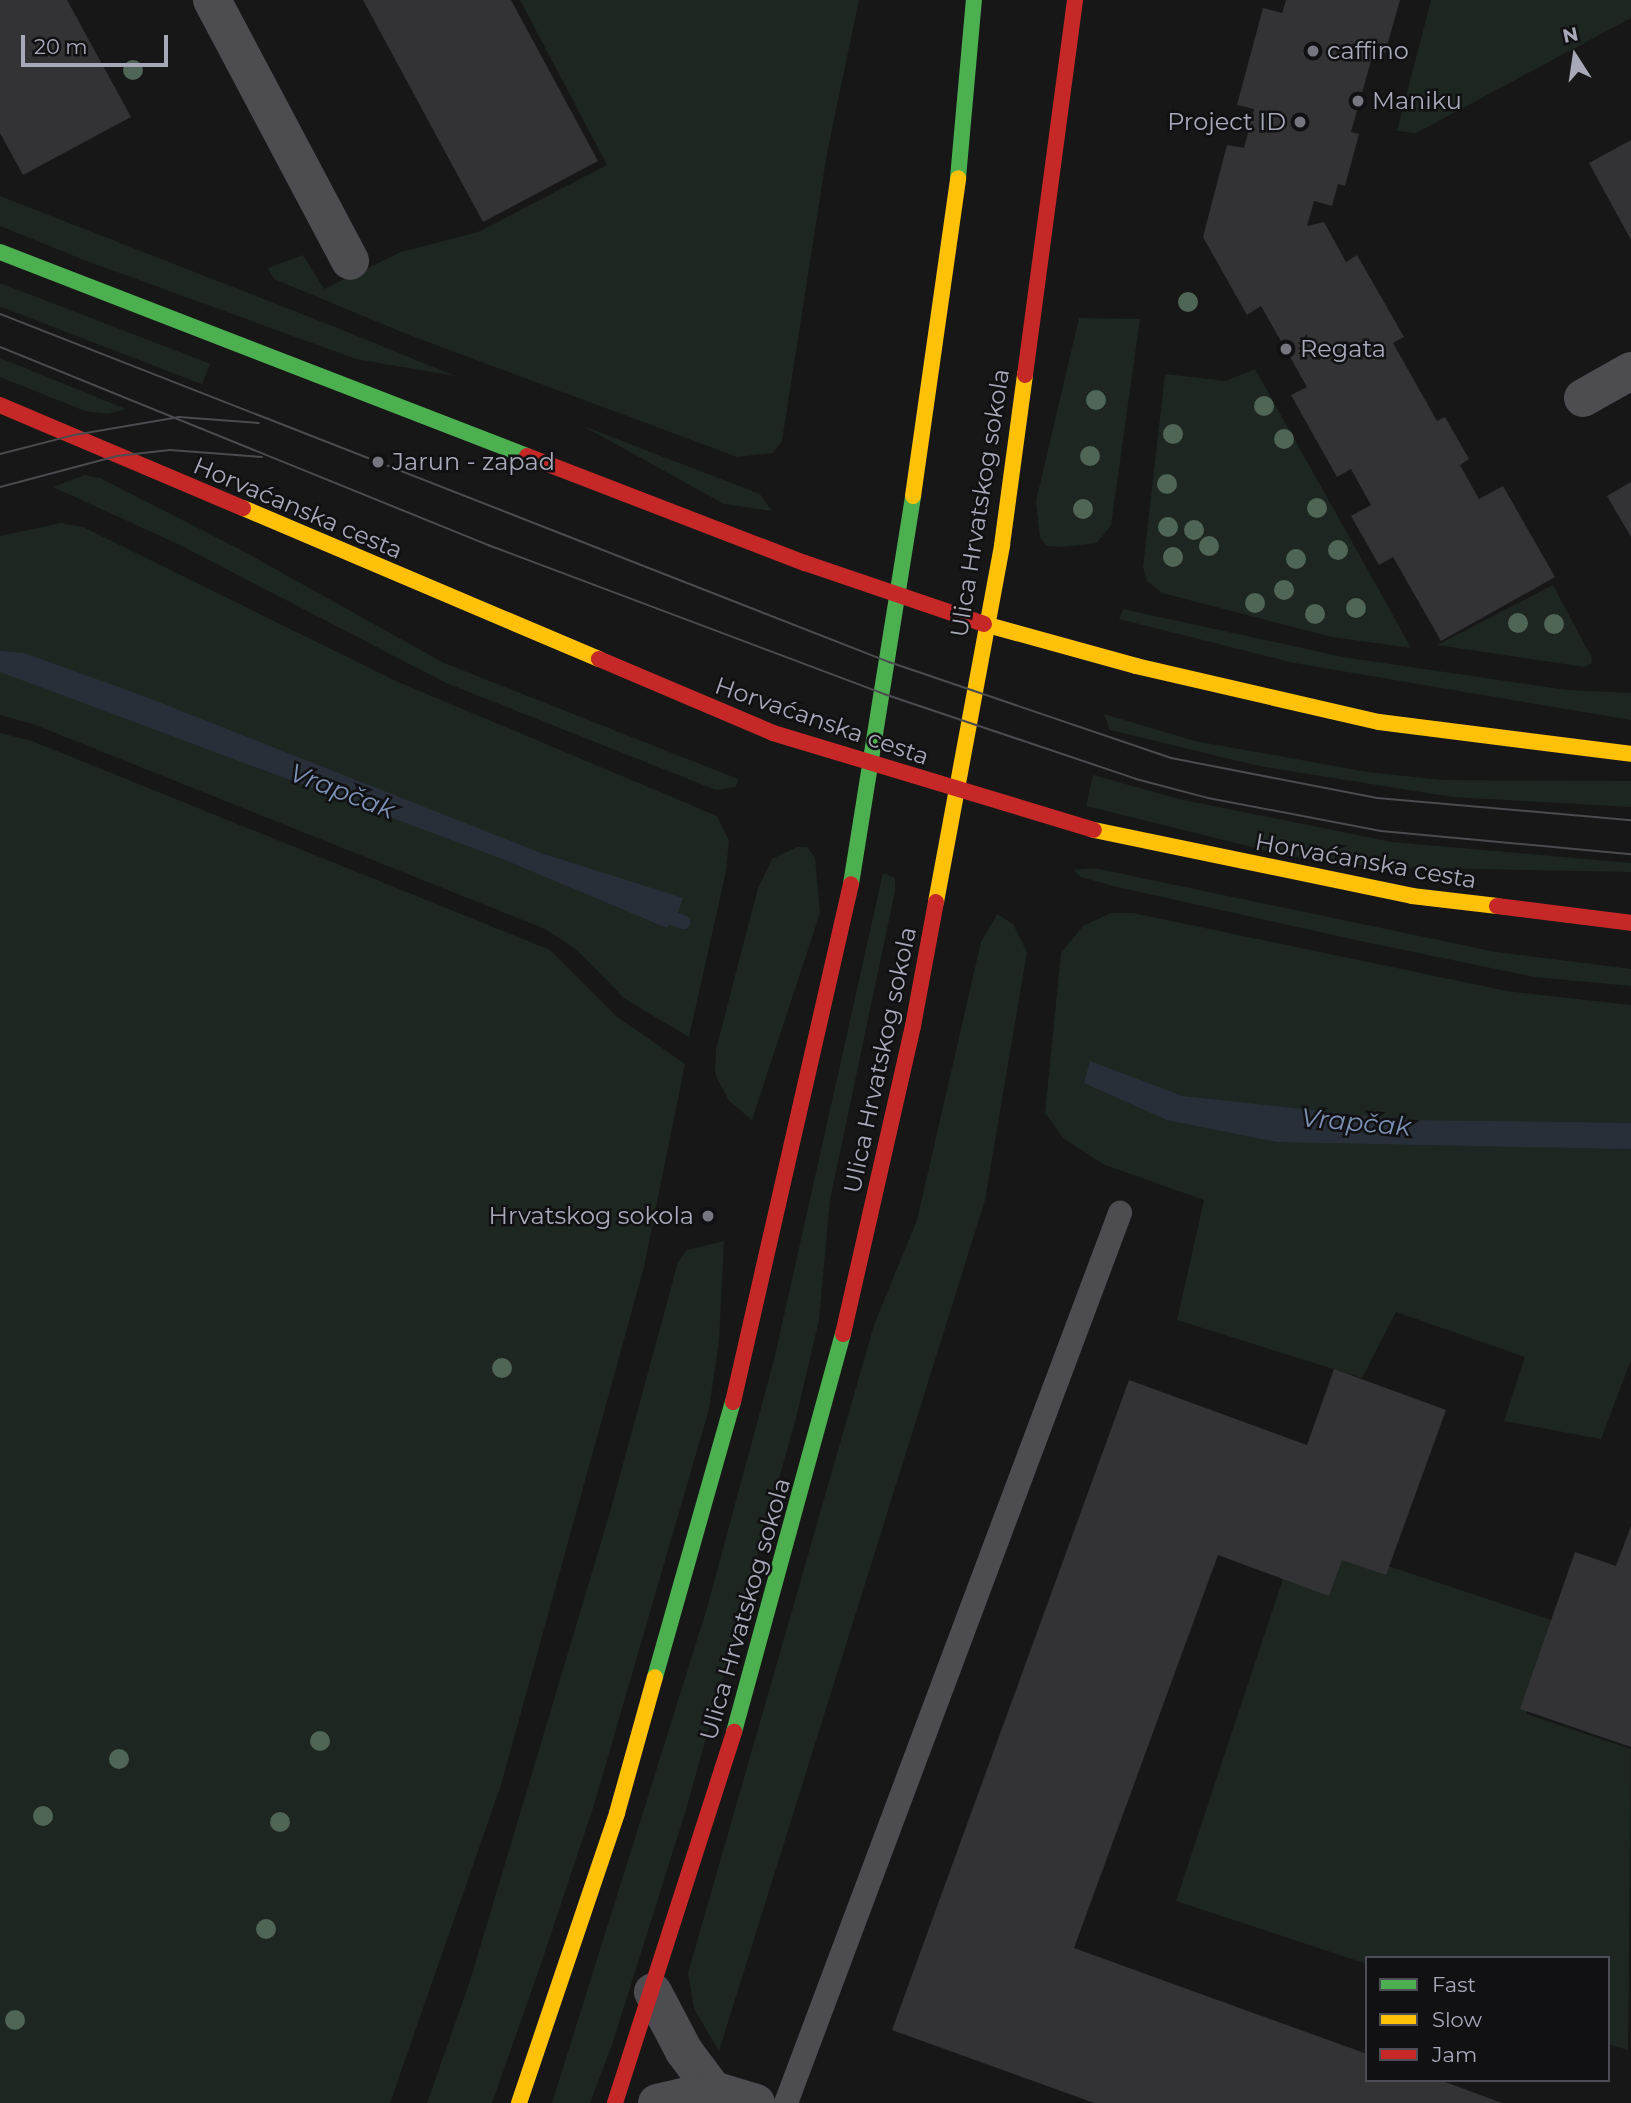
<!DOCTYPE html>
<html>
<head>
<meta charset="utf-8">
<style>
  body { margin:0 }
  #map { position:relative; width:1631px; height:2103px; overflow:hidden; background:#171717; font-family:Montserrat,sans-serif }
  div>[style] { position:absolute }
  .green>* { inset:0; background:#1e2621; transform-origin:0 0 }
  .water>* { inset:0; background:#292f39 }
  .stream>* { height:14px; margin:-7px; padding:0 7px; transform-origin:7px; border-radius:7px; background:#292f39 }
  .building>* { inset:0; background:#333335 }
  .lane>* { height:24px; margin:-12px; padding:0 12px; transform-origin:12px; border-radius:12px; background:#4d4c51 }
  .street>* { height:38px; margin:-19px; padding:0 19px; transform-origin:19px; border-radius:19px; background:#4d4c51 }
  .fast>* { height:16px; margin:-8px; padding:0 8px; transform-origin:8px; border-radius:8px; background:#4caf50 }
  .slow>* { height:16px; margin:-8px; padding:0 8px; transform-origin:8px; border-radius:8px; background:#ffc107 }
  .jam>* { height:16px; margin:-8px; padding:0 8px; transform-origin:8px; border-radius:8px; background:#c62828 }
  .tram>* { height:2px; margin:-1px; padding:0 1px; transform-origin:1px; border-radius:1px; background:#4c4c50 }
  .trees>* { width:20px; height:20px; margin:-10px; border-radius:50%; background:#4f6555 }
  .dots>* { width:19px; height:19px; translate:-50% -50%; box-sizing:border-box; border:4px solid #111113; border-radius:50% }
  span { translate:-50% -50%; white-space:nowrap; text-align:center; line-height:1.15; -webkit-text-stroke:5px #111113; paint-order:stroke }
  .poi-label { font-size:24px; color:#a7a9b8 }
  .left { translate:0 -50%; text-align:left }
  .right { translate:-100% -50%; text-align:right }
  .street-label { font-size:24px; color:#a7a9b8 }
  .water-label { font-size:26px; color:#7c90b5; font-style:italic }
  .legend { position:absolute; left:1365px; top:1956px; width:245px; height:126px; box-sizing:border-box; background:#111113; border:2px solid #4d4e55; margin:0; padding:9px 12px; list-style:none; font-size:21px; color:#a7a9b8 }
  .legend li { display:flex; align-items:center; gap:14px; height:35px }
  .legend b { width:35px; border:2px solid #4d4e55 }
  .north { position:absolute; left:1540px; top:21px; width:70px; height:70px; -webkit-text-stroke:5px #111113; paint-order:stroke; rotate:348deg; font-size:19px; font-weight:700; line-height:28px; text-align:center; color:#a7a9b8 }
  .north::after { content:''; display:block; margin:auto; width:24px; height:32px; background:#a7a9b8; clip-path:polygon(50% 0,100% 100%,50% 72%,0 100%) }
  .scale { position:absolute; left:21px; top:35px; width:147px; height:32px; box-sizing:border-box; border:4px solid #a7a9b8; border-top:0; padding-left:9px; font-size:21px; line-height:24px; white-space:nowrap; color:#a7a9b8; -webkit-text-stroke:5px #111113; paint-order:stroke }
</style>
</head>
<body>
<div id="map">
  <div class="green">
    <div style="clip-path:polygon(520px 0,859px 0,827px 153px,782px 441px,773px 453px,737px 457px,409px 335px,274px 279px,268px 268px,303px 255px,324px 289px,401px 252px,478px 232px,607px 165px)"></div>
    <div style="clip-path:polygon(1431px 0,1631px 0,1631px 18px,1416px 133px,1397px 131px)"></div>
    <div style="clip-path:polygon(0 196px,335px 327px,455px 376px,356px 359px,84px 260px,0 226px)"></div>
    <div style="left:0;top:283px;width:225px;height:22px;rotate:21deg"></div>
    <div style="clip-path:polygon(1079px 318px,1140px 319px,1111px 525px,1097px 543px,1060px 547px,1047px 546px,1040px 538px,1036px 501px)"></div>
    <div style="clip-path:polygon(0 358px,126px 409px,108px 414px,85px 411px,0 377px)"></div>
    <div style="clip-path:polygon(1255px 369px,1379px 590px,1411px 648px,1332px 637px,1162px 593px,1147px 581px,1143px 567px,1165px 374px,1226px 381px)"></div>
    <div style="clip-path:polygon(583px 426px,760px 494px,772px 511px,724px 504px)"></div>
    <div style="clip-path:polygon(85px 475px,100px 478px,241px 550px,444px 663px,738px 779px,736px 787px,716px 790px,446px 683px,180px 545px,53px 487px)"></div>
    <div style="clip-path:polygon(61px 523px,83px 527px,396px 681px,717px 816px,729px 841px,726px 871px,689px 1037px,625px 999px,577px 950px,545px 929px,33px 724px,0 715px,0 536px)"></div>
    <div style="clip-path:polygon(1553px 585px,1591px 656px,1592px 663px,1584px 667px,1437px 645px)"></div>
    <div style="clip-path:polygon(1123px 609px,1343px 657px,1567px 690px,1631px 693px,1631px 720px,1294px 663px,1119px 619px)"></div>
    <div style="clip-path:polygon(1104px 714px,1195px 741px,1368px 772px,1441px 780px,1631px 781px,1631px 807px,1452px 797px,1259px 766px,1110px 730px)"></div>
    <div style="clip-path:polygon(0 733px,32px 741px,550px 950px,616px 1016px,685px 1064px,644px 1267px,501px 1785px,390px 2103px,0 2103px)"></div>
    <div style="clip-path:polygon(1093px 775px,1179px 799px,1392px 842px,1631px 863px,1631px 872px,1374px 867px,1288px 856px,1086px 806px)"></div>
    <div style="clip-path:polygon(797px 847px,807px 847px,815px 857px,820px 913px,752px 1120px,729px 1101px,715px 1074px,716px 1049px,758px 888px,772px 859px)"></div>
    <div style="clip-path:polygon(1094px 868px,1496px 952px,1631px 969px,1631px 986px,1535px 977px,1346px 938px,1117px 887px,1081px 877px,1074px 870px)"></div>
    <div style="clip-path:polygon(883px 873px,895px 878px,895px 891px,830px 1200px,819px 1320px,796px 1418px,685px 1813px,612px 2045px,590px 2103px,552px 2103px,707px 1608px,774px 1360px)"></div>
    <div style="clip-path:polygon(1111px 913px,1133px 913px,1507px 991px,1631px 1005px,1631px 1360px,1601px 1439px,1504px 1421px,1525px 1357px,1396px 1312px,1362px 1378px,1177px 1320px,1204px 1200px,1105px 1165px,1063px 1138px,1045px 1113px,1061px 953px,1083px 926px)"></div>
    <div style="clip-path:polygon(997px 914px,1013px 924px,1027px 952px,985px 1200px,719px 2051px,694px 2009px,688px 1973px,874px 1325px,917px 1220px,981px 942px)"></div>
    <div style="clip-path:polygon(724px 1241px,719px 1341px,709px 1409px,594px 1805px,541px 1964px,492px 2103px,427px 2103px,470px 1981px,610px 1512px,678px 1262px,687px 1250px)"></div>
    <div style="clip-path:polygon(1297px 1536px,1557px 1622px,1526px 1714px,1631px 1749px,1628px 2050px,1608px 2044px,1608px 1958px,1367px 1958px,1367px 1964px,1176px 1901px)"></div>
  </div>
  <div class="water">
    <div style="clip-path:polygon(0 651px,24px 653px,146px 697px,541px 853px,683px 898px,677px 915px,667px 928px,505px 860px,0 672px)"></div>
    <div style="clip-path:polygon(1090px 1061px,1182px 1096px,1404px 1120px,1631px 1123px,1631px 1149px,1277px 1142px,1167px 1120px,1084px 1083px)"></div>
  </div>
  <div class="stream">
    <div style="left:658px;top:913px;width:27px;rotate:20deg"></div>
  </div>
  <div class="building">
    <div style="clip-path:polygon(0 0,67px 0,131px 117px,23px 175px,0 133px)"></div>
    <div style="clip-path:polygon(363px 0,511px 0,598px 161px,483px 222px)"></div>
    <div style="clip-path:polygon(1286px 0,1400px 0,1385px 53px,1374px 50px,1351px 132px,1359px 134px,1345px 186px,1338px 184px,1332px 206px,1314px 201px,1307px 226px,1324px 222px,1346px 262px,1357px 255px,1404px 337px,1393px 343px,1437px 421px,1445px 417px,1469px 459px,1460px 465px,1479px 499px,1503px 486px,1555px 577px,1441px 641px,1393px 557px,1379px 565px,1351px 516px,1371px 505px,1351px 469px,1337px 477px,1291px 395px,1307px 387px,1261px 306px,1247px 315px,1203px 237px,1227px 145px,1244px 148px,1249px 129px,1254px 109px,1237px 105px,1263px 8px,1282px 13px)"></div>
    <div style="clip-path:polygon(1631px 140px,1631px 240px,1589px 163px)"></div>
    <div style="clip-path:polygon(1631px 482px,1631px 537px,1607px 496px)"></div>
    <div style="clip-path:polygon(1334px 1369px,1446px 1410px,1386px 1575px,1342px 1560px,1329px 1596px,1218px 1555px,1074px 1948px,1367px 2054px,1367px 2080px,1440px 2080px,1502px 2103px,1094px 2103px,892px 2030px,1129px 1380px,1307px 1445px)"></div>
    <div style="clip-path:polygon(1631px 1526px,1631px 1747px,1520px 1709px,1575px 1552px,1616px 1566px)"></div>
  </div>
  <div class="lane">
    <div style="left:786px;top:2103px;width:951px;rotate:-69.43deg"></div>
  </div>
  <div class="street">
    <div style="left:212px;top:0;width:295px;rotate:62.1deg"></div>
    <div style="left:1583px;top:398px;width:55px;rotate:-29.4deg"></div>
    <div style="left:653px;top:1992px;width:67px;rotate:62.3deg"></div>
    <div style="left:684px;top:2051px;width:49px;rotate:53.4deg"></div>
    <div style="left:657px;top:2103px;width:57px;rotate:-13.1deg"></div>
    <div style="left:713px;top:2090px;width:45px;rotate:16.8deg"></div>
  </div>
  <div class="fast">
    <div style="left:958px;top:178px;width:179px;rotate:-84.9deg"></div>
    <div style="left:0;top:252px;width:565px;rotate:21.16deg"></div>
    <div style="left:851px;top:884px;width:393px;rotate:-80.9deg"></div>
    <div style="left:655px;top:1677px;width:286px;rotate:-74.2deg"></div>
    <div style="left:734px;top:1732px;width:413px;rotate:-74.7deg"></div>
  </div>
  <div class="slow">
    <div style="left:913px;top:496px;width:321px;rotate:-81.9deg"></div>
    <div style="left:243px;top:508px;width:387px;rotate:23deg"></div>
    <div style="left:984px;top:624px;width:158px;rotate:15.4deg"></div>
    <div style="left:1136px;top:666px;width:249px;rotate:13deg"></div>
    <div style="left:1379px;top:722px;width:254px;rotate:7.2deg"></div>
    <div style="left:1094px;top:830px;width:325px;rotate:11.7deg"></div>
    <div style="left:1412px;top:896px;width:86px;rotate:6.7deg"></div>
    <div style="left:936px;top:902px;width:363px;rotate:-79.5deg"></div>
    <div style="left:1002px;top:545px;width:172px;rotate:-82.3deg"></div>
    <div style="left:519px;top:2103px;width:306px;rotate:-71.3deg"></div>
    <div style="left:617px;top:1813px;width:141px;rotate:-74.4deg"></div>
  </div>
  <div class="jam">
    <div style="left:1025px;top:375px;width:378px;rotate:-82.4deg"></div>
    <div style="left:0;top:405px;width:264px;rotate:23deg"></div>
    <div style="left:527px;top:456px;width:298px;rotate:21.1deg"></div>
    <div style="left:805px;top:563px;width:189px;rotate:18.8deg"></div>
    <div style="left:599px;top:659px;width:189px;rotate:23deg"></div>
    <div style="left:773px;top:733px;width:335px;rotate:16.8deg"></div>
    <div style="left:1497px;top:906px;width:135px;rotate:7.2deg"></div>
    <div style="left:843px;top:1334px;width:316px;rotate:-77.2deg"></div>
    <div style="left:913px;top:1026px;width:126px;rotate:-79.5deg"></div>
    <div style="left:733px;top:1402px;width:531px;rotate:-77.17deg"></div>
    <div style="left:615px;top:2103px;width:390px;rotate:-72.2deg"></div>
  </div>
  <div class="tram">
    <div style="left:0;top:314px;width:955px;rotate:21.38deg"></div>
    <div style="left:889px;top:662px;width:298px;rotate:18.8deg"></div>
    <div style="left:1171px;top:758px;width:210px;rotate:11deg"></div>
    <div style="left:1377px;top:798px;width:255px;rotate:5deg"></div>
    <div style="left:0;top:347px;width:527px;rotate:22.08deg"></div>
    <div style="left:488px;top:545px;width:423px;rotate:20.6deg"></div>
    <div style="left:884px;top:694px;width:266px;rotate:18.6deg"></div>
    <div style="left:1136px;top:779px;width:74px;rotate:14.8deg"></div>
    <div style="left:1208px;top:798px;width:176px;rotate:10.8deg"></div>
    <div style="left:1381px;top:831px;width:251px;rotate:5.3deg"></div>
    <div style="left:0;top:454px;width:76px;rotate:-14.4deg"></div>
    <div style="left:74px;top:435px;width:107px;rotate:-9.7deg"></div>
    <div style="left:179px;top:417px;width:80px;rotate:4.3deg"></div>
    <div style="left:0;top:487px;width:121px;rotate:-14.8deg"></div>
    <div style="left:117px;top:456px;width:53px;rotate:-6.5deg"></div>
    <div style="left:170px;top:450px;width:92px;rotate:4.4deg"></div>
  </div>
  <div class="trees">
    <div style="left:133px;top:70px"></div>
    <div style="left:1188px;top:302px"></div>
    <div style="left:1096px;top:400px"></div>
    <div style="left:1264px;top:406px"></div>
    <div style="left:1173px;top:434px"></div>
    <div style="left:1284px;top:439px"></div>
    <div style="left:1090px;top:456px"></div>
    <div style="left:1167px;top:484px"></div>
    <div style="left:1317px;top:508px"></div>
    <div style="left:1083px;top:509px"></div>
    <div style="left:1168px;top:527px"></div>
    <div style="left:1194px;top:530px"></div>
    <div style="left:1209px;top:546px"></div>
    <div style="left:1338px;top:550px"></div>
    <div style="left:1173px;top:557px"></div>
    <div style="left:1296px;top:559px"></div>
    <div style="left:1284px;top:590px"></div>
    <div style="left:1255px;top:603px"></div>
    <div style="left:1356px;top:608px"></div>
    <div style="left:1315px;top:614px"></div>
    <div style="left:1518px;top:623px"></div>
    <div style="left:1554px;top:624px"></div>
    <div style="left:502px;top:1368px"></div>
    <div style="left:320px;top:1741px"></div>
    <div style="left:119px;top:1759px"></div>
    <div style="left:43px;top:1816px"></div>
    <div style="left:280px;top:1822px"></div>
    <div style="left:266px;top:1929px"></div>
    <div style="left:15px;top:2020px"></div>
  </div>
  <div class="dots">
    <div style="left:1313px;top:51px;background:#757680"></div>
    <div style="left:1358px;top:101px;background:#757680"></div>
    <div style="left:1300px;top:122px;background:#757680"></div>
    <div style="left:1286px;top:349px;background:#757680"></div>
    <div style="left:378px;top:462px;background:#757680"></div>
    <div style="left:708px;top:1216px;background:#757680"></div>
  </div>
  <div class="poi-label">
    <span class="left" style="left:1327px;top:51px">caffino</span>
    <span class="left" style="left:1372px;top:101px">Maniku</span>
    <span class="right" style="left:1286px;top:122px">Project ID</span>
    <span class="left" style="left:1300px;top:349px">Regata</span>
    <span class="left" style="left:392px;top:462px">Jarun - zapad</span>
    <span class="right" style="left:694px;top:1216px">Hrvatskog sokola</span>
  </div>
  <div class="street-label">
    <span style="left:980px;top:503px;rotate:-81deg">Ulica Hrvatskog sokola</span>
    <span style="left:298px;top:508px;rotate:23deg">Horvaćanska cesta</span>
    <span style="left:822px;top:721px;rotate:19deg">Horvaćanska cesta</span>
    <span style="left:1366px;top:861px;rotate:10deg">Horvaćanska cesta</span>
    <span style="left:880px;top:1060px;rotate:-78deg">Ulica Hrvatskog sokola</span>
    <span style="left:745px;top:1609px;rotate:-74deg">Ulica Hrvatskog sokola</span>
  </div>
  <div class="water-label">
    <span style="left:342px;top:792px;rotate:21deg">Vrapčak</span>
    <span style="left:1356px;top:1123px;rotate:5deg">Vrapčak</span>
  </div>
  <ul class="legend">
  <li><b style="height:9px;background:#4caf50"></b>Fast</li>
  <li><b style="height:9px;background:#ffc107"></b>Slow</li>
  <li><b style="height:9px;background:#c62828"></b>Jam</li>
  </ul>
  <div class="north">N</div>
  <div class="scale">20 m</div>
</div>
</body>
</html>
